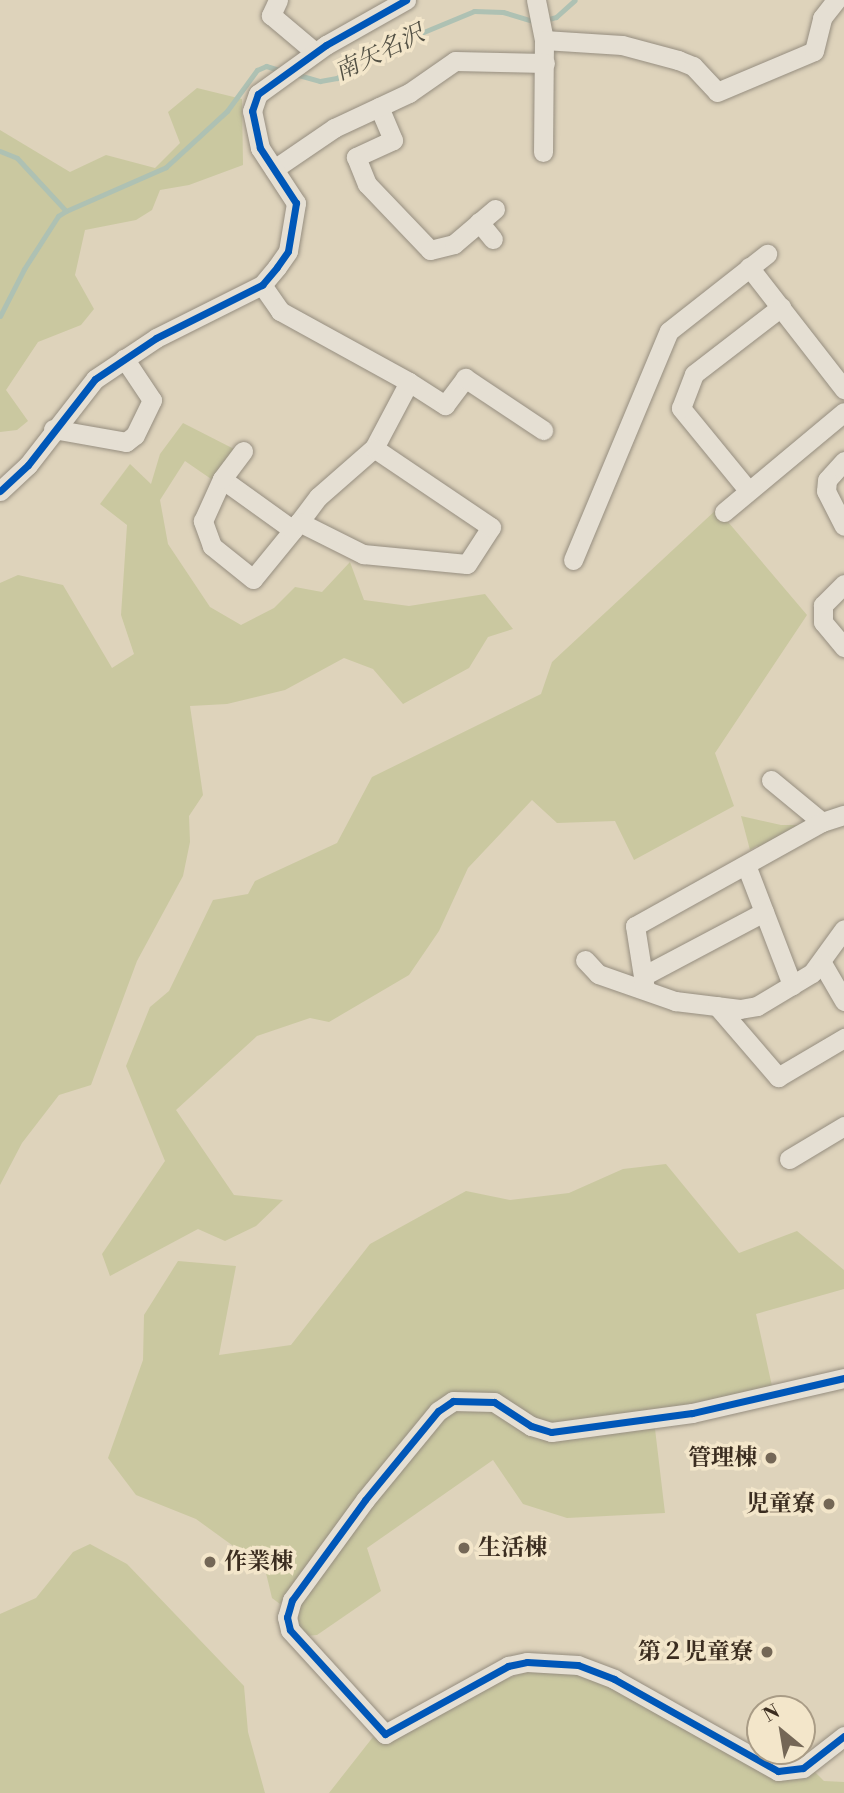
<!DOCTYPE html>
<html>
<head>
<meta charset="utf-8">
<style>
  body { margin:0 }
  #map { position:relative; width:844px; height:1793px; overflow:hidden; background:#ded3bb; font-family:"Libre Bodoni","Noto Serif JP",serif }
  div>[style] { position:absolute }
  .green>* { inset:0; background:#cac8a0 }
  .stream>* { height:5px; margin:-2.5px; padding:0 2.5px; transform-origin:2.5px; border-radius:2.5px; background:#aec1b3 }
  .roads { filter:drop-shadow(0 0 2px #968e80) drop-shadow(0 0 2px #968e80) }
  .street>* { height:19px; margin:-9.5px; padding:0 9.5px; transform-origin:9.5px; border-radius:9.5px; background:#e5dfd3 }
  .cycleway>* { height:7px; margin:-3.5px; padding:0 3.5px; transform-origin:3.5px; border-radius:3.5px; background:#0057b8 }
  .dots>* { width:19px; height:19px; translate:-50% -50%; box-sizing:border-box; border:4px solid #f3e6ca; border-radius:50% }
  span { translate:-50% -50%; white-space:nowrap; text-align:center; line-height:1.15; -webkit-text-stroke:7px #f3e6ca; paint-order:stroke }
  .poi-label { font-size:23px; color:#3b2d20; font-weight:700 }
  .right { translate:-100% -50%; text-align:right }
  .left { translate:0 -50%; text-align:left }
  .water-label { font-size:24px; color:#525044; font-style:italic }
  .north { position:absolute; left:746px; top:1695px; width:70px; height:70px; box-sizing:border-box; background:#f3e6ca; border:2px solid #a99c86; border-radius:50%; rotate:330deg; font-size:19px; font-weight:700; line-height:28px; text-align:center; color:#3b2d20 }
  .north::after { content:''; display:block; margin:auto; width:24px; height:32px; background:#746756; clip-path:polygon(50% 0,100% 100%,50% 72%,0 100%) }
</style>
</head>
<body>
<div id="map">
  <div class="green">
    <div style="clip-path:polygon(197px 88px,242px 99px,243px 165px,189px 185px,160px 190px,152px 210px,136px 220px,85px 230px,75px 275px,94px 309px,81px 325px,38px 342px,6px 390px,28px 421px,17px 430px,0 432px,0 130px,70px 172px,106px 155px,155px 168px,180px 143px,168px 112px)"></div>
    <div style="clip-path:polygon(183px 423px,236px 450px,214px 481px,185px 461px,160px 500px,168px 544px,210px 607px,241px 625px,274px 608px,295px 587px,322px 592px,350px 562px,364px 600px,409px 606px,485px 594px,513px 629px,488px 637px,469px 668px,403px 704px,373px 669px,344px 658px,285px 690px,227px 704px,190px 706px,203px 795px,189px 816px,190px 842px,183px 876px,137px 961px,91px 1085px,59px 1095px,22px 1143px,0 1185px,0 583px,18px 575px,63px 585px,112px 668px,134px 654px,121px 615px,127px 525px,100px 504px,130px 464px,151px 484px,160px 454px)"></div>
    <div style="clip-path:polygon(717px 509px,807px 615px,715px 753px,734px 806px,634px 860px,615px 821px,557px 823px,532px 800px,468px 868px,439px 931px,409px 975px,329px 1022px,310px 1018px,257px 1036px,176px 1110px,234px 1195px,283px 1200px,256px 1226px,225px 1241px,198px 1229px,110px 1276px,102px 1254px,165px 1161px,126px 1066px,150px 1007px,169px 991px,213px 900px,248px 894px,255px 881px,337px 843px,372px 777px,541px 694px,552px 662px)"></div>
    <div style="clip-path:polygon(741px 816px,781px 825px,798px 825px,760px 850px,757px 846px,750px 850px)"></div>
    <div style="clip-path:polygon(666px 1164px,739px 1253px,797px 1231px,844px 1270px,844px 1289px,756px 1314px,772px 1386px,653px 1412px,665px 1513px,567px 1518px,523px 1504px,493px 1460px,367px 1548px,381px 1591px,317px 1635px,306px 1636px,297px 1628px,300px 1599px,313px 1560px,280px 1604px,272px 1598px,265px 1569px,196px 1519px,136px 1495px,108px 1458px,143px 1360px,144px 1315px,178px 1261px,236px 1266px,219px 1355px,291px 1345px,370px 1244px,466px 1191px,510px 1200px,569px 1193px,623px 1169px)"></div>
    <div style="clip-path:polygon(90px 1544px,127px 1564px,244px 1686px,248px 1732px,265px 1793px,0 1793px,0 1614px,36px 1598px,73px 1552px)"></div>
    <div style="clip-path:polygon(529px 1671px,577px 1672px,804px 1772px,815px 1772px,824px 1781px,844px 1782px,844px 1793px,329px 1793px,373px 1737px,383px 1744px,486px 1686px)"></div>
  </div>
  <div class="stream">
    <div style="left:545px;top:20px;width:11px;rotate:-15deg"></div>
    <div style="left:556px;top:17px;width:25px;rotate:-42deg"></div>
    <div style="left:295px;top:74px;width:26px;rotate:16deg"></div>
    <div style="left:320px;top:81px;width:17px;rotate:-10deg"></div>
    <div style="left:337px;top:78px;width:39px;rotate:-37deg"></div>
    <div style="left:368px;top:55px;width:115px;rotate:-22.5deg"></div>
    <div style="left:474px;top:11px;width:29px;rotate:2deg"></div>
    <div style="left:503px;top:12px;width:34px;rotate:17deg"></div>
    <div style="left:0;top:151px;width:18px;rotate:22deg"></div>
    <div style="left:17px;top:158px;width:72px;rotate:47.2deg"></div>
    <div style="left:66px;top:211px;width:109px;rotate:-23.7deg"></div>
    <div style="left:166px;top:167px;width:83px;rotate:-42.6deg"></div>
    <div style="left:227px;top:111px;width:51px;rotate:-53.8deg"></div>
    <div style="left:257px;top:70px;width:10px;rotate:-24deg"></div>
    <div style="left:266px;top:66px;width:17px;rotate:17deg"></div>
    <div style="left:0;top:316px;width:53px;rotate:-62.9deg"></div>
    <div style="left:24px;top:269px;width:63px;rotate:-57.3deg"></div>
    <div style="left:58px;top:216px;width:9px;rotate:-32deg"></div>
  </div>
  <div class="roads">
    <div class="street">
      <div style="left:278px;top:0;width:17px;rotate:115deg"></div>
      <div style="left:271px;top:15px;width:57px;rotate:40.1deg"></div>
      <div style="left:536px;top:0;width:41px;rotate:78.7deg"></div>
      <div style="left:544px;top:40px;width:112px;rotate:90.5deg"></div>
      <div style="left:544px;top:40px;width:78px;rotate:3.7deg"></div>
      <div style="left:622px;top:45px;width:58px;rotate:15deg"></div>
      <div style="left:678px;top:60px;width:16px;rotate:22deg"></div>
      <div style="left:693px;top:66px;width:35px;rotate:47deg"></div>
      <div style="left:717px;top:92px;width:105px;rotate:-22.9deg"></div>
      <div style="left:814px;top:51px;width:34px;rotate:-76deg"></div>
      <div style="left:822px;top:18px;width:23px;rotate:-52deg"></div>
      <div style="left:379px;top:107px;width:36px;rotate:67deg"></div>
      <div style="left:393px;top:140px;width:41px;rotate:155.3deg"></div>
      <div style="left:356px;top:157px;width:29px;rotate:68deg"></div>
      <div style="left:367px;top:184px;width:91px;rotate:46.3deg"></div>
      <div style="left:430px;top:250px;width:25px;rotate:-14deg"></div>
      <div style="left:454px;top:244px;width:54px;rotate:-40.5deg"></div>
      <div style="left:274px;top:169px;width:73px;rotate:-34.3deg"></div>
      <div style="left:334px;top:128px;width:83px;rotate:-25deg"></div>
      <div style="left:409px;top:93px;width:56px;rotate:-34.8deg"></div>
      <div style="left:455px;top:61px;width:90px;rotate:1.3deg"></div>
      <div style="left:479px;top:222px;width:22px;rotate:51deg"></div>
      <div style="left:749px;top:267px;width:155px;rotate:52.1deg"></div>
      <div style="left:262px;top:285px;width:32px;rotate:55deg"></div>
      <div style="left:280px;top:311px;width:147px;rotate:28.8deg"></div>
      <div style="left:409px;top:382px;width:75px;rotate:117.9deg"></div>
      <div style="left:374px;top:448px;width:74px;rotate:138.8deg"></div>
      <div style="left:318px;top:497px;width:31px;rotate:127deg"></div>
      <div style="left:299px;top:522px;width:10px;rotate:127deg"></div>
      <div style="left:293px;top:530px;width:63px;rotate:129.2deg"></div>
      <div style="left:253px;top:579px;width:53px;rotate:-141.2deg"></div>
      <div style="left:212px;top:546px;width:27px;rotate:-110deg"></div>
      <div style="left:203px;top:521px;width:46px;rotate:-65.7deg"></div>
      <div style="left:222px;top:479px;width:87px;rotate:35.7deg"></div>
      <div style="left:409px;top:382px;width:43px;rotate:32.6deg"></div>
      <div style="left:445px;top:405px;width:34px;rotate:-53deg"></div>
      <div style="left:465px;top:378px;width:94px;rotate:33.7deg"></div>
      <div style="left:53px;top:429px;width:74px;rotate:10.1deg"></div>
      <div style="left:126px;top:442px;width:11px;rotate:-38deg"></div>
      <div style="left:135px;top:435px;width:39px;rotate:-64deg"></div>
      <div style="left:152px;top:400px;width:50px;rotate:-123.7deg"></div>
      <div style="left:844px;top:461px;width:25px;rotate:132deg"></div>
      <div style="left:827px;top:480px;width:11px;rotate:95deg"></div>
      <div style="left:826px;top:491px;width:39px;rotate:63deg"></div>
      <div style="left:222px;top:479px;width:35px;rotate:-53deg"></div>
      <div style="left:748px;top:490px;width:106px;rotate:-129.3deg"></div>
      <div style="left:681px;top:408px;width:36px;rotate:-69deg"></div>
      <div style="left:694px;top:374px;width:110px;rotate:-37.6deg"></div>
      <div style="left:0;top:491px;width:38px;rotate:-43deg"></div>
      <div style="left:28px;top:465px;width:109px;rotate:-52.1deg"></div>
      <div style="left:95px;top:379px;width:73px;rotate:-33.9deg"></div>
      <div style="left:156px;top:338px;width:119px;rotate:-26.6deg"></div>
      <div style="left:262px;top:285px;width:23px;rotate:-50deg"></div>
      <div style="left:277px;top:267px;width:19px;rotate:-55deg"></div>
      <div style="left:288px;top:251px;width:49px;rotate:-80.5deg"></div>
      <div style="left:296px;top:203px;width:66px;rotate:-123.2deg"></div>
      <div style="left:260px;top:148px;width:38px;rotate:-102deg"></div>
      <div style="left:252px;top:111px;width:18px;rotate:-71deg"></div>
      <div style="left:258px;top:94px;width:84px;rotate:-35.8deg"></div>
      <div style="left:326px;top:45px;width:92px;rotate:-29.4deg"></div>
      <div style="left:724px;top:512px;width:156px;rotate:-39.8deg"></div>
      <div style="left:299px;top:522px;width:72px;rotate:26.6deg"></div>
      <div style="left:363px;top:554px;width:104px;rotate:5.5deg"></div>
      <div style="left:467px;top:564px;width:44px;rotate:-57deg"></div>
      <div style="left:491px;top:527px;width:141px;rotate:-146deg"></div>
      <div style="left:573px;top:560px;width:248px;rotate:-67.3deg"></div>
      <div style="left:669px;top:331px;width:125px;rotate:-38.2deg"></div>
      <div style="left:844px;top:584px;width:30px;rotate:135deg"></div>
      <div style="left:823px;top:605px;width:17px;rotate:90deg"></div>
      <div style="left:823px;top:622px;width:33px;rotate:50deg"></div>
      <div style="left:771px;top:780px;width:66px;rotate:39.5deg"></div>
      <div style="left:746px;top:865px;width:129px;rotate:69deg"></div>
      <div style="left:585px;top:960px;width:19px;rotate:47deg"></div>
      <div style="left:598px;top:974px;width:82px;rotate:19.3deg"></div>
      <div style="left:675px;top:1001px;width:65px;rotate:7deg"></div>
      <div style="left:740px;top:1009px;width:17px;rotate:-10deg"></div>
      <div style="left:757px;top:1006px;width:64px;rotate:-31deg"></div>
      <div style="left:812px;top:973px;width:54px;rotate:-54deg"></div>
      <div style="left:822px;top:963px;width:44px;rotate:59.9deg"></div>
      <div style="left:643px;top:976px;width:137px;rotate:-27.9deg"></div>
      <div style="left:645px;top:989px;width:64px;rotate:-99deg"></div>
      <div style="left:635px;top:926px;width:214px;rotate:-29.1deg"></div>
      <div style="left:822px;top:822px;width:23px;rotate:-18deg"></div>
      <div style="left:717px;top:1006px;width:94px;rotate:49.3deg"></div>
      <div style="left:778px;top:1077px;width:77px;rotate:-30.6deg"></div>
      <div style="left:789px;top:1159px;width:64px;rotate:-31deg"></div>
      <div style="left:844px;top:1378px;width:156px;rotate:167deg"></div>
      <div style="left:692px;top:1413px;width:142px;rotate:172.3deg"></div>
      <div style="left:551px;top:1432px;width:21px;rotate:-163deg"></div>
      <div style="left:531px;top:1426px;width:44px;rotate:-147deg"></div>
      <div style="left:494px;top:1402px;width:41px;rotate:-178.6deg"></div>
      <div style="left:453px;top:1401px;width:18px;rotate:146deg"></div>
      <div style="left:438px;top:1411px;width:115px;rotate:129.4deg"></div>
      <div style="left:365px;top:1500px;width:124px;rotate:126.1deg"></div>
      <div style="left:292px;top:1600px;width:18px;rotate:106deg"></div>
      <div style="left:287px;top:1617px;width:13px;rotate:77deg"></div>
      <div style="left:290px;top:1630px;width:141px;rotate:47.6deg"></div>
      <div style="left:385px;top:1734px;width:141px;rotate:-28.9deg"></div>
      <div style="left:508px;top:1666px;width:19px;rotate:-12deg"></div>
      <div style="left:527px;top:1662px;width:51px;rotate:3.4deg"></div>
      <div style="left:578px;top:1665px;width:39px;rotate:21deg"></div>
      <div style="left:614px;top:1679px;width:188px;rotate:29.3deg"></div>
      <div style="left:778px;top:1771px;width:25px;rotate:-7deg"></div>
      <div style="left:803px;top:1768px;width:52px;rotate:-38deg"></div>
    </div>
  </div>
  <div class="cycleway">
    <div style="left:0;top:491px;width:38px;rotate:-43deg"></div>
    <div style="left:28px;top:465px;width:109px;rotate:-52.1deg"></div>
    <div style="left:95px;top:379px;width:73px;rotate:-33.9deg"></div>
    <div style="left:156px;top:338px;width:119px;rotate:-26.6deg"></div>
    <div style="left:262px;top:285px;width:23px;rotate:-50deg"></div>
    <div style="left:277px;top:267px;width:19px;rotate:-55deg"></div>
    <div style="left:288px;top:251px;width:49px;rotate:-80.5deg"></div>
    <div style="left:296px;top:203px;width:66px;rotate:-123.2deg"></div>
    <div style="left:260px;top:148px;width:38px;rotate:-102deg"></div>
    <div style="left:252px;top:111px;width:18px;rotate:-71deg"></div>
    <div style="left:258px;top:94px;width:84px;rotate:-35.8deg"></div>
    <div style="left:326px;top:45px;width:92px;rotate:-29.4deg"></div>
    <div style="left:844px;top:1378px;width:156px;rotate:167deg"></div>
    <div style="left:692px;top:1413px;width:142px;rotate:172.3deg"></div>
    <div style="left:551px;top:1432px;width:21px;rotate:-163deg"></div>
    <div style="left:531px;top:1426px;width:44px;rotate:-147deg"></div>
    <div style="left:494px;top:1402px;width:41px;rotate:-178.6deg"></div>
    <div style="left:453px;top:1401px;width:18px;rotate:146deg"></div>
    <div style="left:438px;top:1411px;width:115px;rotate:129.4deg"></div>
    <div style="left:365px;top:1500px;width:124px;rotate:126.1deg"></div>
    <div style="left:292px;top:1600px;width:18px;rotate:106deg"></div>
    <div style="left:287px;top:1617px;width:13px;rotate:77deg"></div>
    <div style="left:290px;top:1630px;width:141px;rotate:47.6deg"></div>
    <div style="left:385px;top:1734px;width:141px;rotate:-28.9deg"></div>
    <div style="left:508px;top:1666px;width:19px;rotate:-12deg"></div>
    <div style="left:527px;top:1662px;width:51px;rotate:3.4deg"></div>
    <div style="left:578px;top:1665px;width:39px;rotate:21deg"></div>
    <div style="left:614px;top:1679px;width:188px;rotate:29.3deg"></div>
    <div style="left:778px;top:1771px;width:25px;rotate:-7deg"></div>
    <div style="left:803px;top:1768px;width:52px;rotate:-38deg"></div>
  </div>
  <div class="dots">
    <div style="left:771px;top:1458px;background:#746756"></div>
    <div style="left:829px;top:1504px;background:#746756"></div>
    <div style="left:464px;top:1548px;background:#746756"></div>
    <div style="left:210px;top:1562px;background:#746756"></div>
    <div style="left:767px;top:1652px;background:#746756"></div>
  </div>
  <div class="poi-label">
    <span class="right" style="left:757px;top:1458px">管理棟</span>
    <span class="right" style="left:815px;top:1504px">児童寮</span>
    <span class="left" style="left:478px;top:1548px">生活棟</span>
    <span class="left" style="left:224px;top:1562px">作業棟</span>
    <span class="right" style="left:753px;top:1652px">第２児童寮</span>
  </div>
  <div class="water-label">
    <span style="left:380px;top:54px;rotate:-26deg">南矢名沢</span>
  </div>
  <div class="north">N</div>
</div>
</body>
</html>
